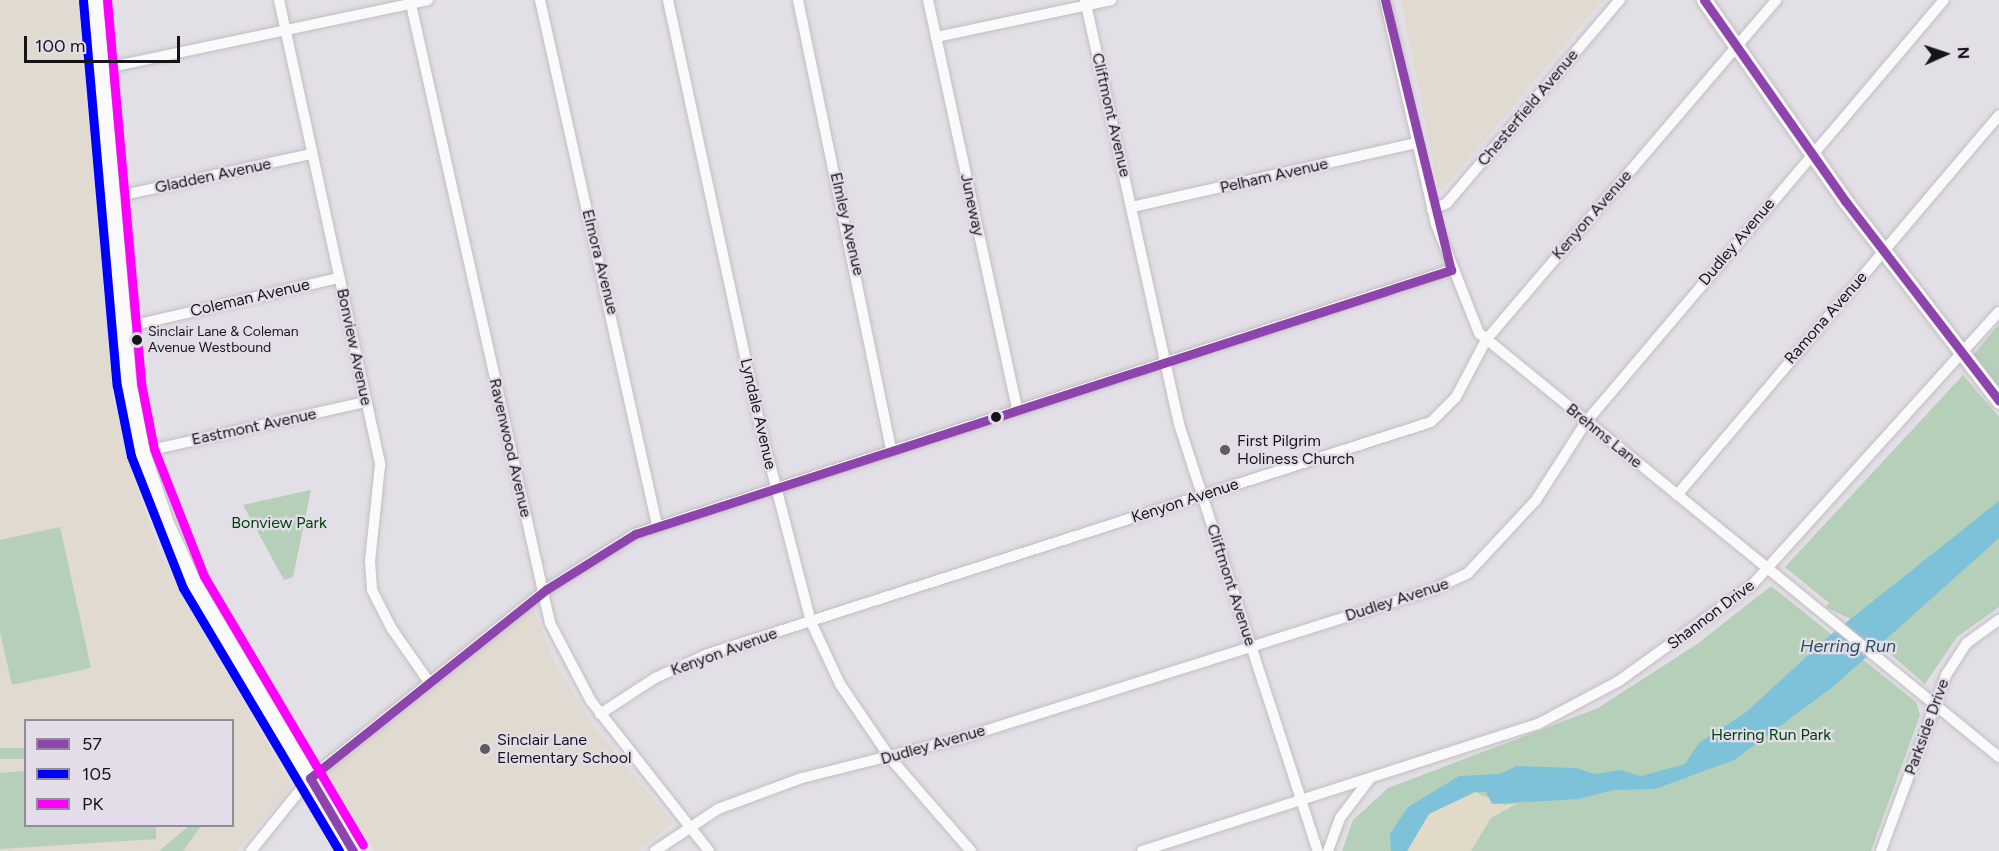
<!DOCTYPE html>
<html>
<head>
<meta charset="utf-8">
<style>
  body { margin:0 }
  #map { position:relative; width:1999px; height:851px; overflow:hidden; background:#e3dfe6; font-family:Figtree,sans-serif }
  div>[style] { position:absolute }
  .education>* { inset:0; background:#e0dad1 }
  .green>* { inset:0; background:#b6cfb8; transform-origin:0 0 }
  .sand>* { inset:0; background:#e1dac9 }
  .water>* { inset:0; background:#7dc2d9 }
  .roads { filter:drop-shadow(0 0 2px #c1bec3) drop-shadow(0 0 2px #c1bec3) }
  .street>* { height:10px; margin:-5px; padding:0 5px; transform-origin:5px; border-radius:5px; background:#fbfafb }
  .secondary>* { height:15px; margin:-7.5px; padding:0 7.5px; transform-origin:7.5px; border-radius:7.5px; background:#fbfafb }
  .bus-1>* { height:9px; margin:-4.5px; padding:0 4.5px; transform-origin:4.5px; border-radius:4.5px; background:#8e44ad }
  .bus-2>* { height:9px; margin:-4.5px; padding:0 4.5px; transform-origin:4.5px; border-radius:4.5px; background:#00f }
  .bus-3>* { height:9px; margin:-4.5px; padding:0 4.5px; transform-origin:4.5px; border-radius:4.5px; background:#f0f }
  .dots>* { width:16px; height:16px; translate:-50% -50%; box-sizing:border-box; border:3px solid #e3dce9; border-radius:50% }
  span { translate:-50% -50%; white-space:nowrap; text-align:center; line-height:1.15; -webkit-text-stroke:4.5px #e3dce9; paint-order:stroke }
  .bus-label { font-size:14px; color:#171419 }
  .left { translate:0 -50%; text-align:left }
  .street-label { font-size:16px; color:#171419 }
  .poi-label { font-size:16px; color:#171419 }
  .park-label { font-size:16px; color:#00440d }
  .water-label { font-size:18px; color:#285360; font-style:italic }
  .legend { position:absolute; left:24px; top:719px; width:210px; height:108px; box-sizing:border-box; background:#e3dce9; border:2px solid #918c96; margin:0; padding:8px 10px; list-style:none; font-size:18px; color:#171419 }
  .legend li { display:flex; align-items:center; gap:12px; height:30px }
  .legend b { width:30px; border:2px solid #918c96 }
  .north { position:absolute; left:1915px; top:24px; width:60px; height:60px; -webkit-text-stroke:4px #e3dce9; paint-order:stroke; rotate:87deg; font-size:16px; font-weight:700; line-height:24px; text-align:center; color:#171419 }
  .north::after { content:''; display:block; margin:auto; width:21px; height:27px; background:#171419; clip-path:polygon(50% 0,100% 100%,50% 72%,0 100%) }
  .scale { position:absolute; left:24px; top:36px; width:156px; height:27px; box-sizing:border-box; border:3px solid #171419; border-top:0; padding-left:8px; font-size:18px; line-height:21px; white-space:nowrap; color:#171419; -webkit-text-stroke:4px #e3dce9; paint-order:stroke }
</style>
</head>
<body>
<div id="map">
  <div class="education">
    <div style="clip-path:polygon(evenodd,0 0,78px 0,113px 397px,132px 474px,158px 546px,189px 608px,292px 786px,237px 851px,0 851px,0 0,26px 720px,232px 720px,232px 826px,26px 826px,26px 720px)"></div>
    <div style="clip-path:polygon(1401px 0,1603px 0,1443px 189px,1438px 188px)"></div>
    <div style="clip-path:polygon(533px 609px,554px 661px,592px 724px,673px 823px,638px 851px,374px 851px,326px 774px)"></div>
  </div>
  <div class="green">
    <div style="clip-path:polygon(1999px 324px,1999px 387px,1973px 355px)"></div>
    <div style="clip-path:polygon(1963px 375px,1999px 417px,1999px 607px,1957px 637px,1925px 684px,1850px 619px,1826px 607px,1829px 603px,1785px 567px)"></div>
    <div style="clip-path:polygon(311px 490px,293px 577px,284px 580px,243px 505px)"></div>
    <div style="clip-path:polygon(60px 527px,91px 668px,12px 685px,0 632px,0 540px)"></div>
    <div style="clip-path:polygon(1771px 586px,1916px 702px,1920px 715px,1871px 851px,1342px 851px,1353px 820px,1388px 788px,1598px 708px,1697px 644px)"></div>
    <div style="left:25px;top:748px;width:11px;height:25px;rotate:90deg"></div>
    <div style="clip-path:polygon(25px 771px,26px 826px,156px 826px,156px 839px,0 849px,0 773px)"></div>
    <div style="clip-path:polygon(189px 826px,201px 826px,183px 851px,159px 851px)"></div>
  </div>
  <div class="sand">
    <div style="clip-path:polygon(1475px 792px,1504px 805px,1518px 803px,1491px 818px,1471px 851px,1407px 851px,1429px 814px)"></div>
  </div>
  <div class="water">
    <div style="clip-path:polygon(1999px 501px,1999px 538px,1834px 686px,1734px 760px,1655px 789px,1614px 790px,1578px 799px,1492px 804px,1486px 792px,1475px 792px,1429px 814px,1407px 851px,1391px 851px,1390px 834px,1408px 807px,1459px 776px,1500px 774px,1516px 766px,1576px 768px,1595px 774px,1620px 770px,1641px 776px,1685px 764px,1699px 743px,1745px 713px,1829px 636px)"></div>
  </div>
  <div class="roads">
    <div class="street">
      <div style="left:279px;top:0;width:476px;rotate:77.7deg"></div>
      <div style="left:380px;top:465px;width:97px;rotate:95.9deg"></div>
      <div style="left:370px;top:561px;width:29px;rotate:86deg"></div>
      <div style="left:372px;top:590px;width:44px;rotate:62.9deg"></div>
      <div style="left:392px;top:629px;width:65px;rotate:55.1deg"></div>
      <div style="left:410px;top:0;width:639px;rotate:77.33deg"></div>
      <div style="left:550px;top:623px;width:88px;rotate:62.3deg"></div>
      <div style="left:591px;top:701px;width:191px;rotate:51.8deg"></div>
      <div style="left:540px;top:0;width:538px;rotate:77.44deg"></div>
      <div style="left:668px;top:0;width:435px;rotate:77.8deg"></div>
      <div style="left:760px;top:425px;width:203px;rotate:75.5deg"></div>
      <div style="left:811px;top:622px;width:68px;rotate:64.9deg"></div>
      <div style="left:840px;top:684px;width:91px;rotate:55.8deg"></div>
      <div style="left:891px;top:759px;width:122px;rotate:49deg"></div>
      <div style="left:798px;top:0;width:460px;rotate:78.3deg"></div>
      <div style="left:928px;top:0;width:419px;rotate:77.7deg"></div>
      <div style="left:1085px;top:0;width:434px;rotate:77.5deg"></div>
      <div style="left:1179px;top:424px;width:449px;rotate:72deg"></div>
      <div style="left:1385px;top:0;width:230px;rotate:77.2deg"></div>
      <div style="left:1436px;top:224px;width:117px;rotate:68.5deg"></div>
      <div style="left:1479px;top:333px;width:671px;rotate:39.19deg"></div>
      <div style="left:936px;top:37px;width:179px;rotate:-11.9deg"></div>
      <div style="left:101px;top:69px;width:334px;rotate:-11.9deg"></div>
      <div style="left:114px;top:197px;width:203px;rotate:-12.3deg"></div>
      <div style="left:1132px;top:207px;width:292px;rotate:-12.7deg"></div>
      <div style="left:1432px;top:210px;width:17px;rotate:-25deg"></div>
      <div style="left:1447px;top:203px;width:267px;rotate:-49.6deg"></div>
      <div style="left:126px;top:327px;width:219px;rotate:-13deg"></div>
      <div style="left:142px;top:452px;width:230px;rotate:-12.6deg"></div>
      <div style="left:1677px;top:495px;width:498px;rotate:-49.7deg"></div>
      <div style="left:600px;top:714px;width:66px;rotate:-33.2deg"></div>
      <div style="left:655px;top:678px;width:58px;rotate:-24.4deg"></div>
      <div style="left:708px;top:654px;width:759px;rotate:-17.79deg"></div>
      <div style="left:1431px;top:422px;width:35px;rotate:-45deg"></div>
      <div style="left:1456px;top:397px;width:64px;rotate:-62.2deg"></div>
      <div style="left:1486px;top:340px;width:447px;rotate:-49.5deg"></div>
      <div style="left:251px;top:851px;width:94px;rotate:-51.1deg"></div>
      <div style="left:310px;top:778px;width:303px;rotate:-38.6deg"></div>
      <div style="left:547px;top:589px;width:104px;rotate:-32deg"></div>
      <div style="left:635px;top:534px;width:858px;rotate:-17.93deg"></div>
      <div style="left:655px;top:851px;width:76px;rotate:-33.7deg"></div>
      <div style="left:718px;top:809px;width:90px;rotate:-20.3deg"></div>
      <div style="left:802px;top:778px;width:168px;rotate:-14.1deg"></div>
      <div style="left:965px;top:737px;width:490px;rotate:-17.5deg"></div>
      <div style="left:1432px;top:590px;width:40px;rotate:-25deg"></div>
      <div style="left:1468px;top:573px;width:100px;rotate:-47deg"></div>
      <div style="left:1536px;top:500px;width:93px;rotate:-57.3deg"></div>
      <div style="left:1586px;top:422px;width:553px;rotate:-49.69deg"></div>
      <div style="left:1142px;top:851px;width:416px;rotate:-17.8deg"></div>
      <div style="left:1538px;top:724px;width:92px;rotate:-28deg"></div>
      <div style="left:1619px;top:681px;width:164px;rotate:-35.8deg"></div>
      <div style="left:1752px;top:585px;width:368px;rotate:-47.9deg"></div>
      <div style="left:1328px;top:851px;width:35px;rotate:-70deg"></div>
      <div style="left:1340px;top:818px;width:48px;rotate:-52.7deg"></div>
      <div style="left:1881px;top:851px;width:188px;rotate:-69.7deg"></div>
      <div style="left:1946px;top:675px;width:38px;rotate:-57deg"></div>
      <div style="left:1967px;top:643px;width:39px;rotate:-36deg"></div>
    </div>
    <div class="secondary">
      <div style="left:95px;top:0;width:386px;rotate:85deg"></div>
      <div style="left:129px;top:385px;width:68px;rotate:79deg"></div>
      <div style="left:142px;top:452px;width:75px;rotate:71.3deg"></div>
      <div style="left:166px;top:523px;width:65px;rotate:65.4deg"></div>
      <div style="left:193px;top:582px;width:313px;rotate:59.3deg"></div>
      <div style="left:1704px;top:0;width:247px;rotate:54.9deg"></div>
      <div style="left:1846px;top:202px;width:251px;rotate:52.4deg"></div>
    </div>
  </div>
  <div class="bus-1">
    <div style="left:1385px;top:0;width:278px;rotate:76.3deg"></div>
    <div style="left:1704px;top:0;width:247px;rotate:54.9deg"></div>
    <div style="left:1846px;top:202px;width:251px;rotate:52.4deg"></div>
    <div style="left:310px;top:778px;width:303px;rotate:-38.6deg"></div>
    <div style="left:547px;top:589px;width:104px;rotate:-32deg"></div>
    <div style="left:635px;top:534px;width:858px;rotate:-17.93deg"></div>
    <div style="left:310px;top:778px;width:85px;rotate:59.5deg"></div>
  </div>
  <div class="bus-2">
    <div style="left:83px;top:1px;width:386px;rotate:85deg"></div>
    <div style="left:117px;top:386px;width:71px;rotate:78.7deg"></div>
    <div style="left:131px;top:456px;width:142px;rotate:68.5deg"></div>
    <div style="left:183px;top:588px;width:306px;rotate:59.3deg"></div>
  </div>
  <div class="bus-3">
    <div style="left:107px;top:0;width:385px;rotate:84.9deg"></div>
    <div style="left:141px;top:383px;width:67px;rotate:78.9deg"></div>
    <div style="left:154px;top:449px;width:136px;rotate:68.5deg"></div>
    <div style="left:204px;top:576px;width:312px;rotate:59.4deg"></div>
  </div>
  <div class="dots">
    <div style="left:137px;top:340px;background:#171419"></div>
    <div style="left:996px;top:417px;background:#171419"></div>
    <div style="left:1225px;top:450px;background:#5e5b61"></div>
    <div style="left:485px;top:749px;background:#5e5b61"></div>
  </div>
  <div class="bus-label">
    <span class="left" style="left:148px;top:340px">Sinclair Lane &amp; Coleman<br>Avenue Westbound</span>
  </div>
  <div class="street-label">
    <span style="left:1528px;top:108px;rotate:-50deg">Chesterfield Avenue</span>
    <span style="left:1111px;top:115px;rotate:77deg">Cliftmont Avenue</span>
    <span style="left:213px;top:176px;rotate:-12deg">Gladden Avenue</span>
    <span style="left:1274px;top:176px;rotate:-13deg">Pelham Avenue</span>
    <span style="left:972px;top:205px;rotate:78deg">Juneway</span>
    <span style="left:1592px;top:215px;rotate:-49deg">Kenyon Avenue</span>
    <span style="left:847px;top:224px;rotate:77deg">Elmley Avenue</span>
    <span style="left:1737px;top:242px;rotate:-50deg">Dudley Avenue</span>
    <span style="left:600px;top:262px;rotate:76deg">Elmora Avenue</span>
    <span style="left:250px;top:298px;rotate:-13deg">Coleman Avenue</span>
    <span style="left:1826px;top:318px;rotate:-49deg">Ramona Avenue</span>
    <span style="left:354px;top:347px;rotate:78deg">Bonview Avenue</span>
    <span style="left:758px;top:414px;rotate:77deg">Lyndale Avenue</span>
    <span style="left:254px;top:427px;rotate:-12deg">Eastmont Avenue</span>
    <span style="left:1604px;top:436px;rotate:39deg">Brehms Lane</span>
    <span style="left:510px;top:448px;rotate:77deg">Ravenwood Avenue</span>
    <span style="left:1185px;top:501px;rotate:-18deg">Kenyon Avenue</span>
    <span style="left:1231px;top:585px;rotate:72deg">Cliftmont Avenue</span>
    <span style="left:1397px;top:600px;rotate:-18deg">Dudley Avenue</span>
    <span style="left:1711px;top:615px;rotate:-37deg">Shannon Drive</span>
    <span style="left:724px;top:652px;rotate:-20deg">Kenyon Avenue</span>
    <span style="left:1927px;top:727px;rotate:-70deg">Parkside Drive</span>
    <span style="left:933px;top:745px;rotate:-16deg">Dudley Avenue</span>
  </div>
  <div class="poi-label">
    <span class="left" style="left:1237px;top:450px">First Pilgrim<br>Holiness Church</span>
    <span class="left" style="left:497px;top:749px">Sinclair Lane<br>Elementary School</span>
  </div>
  <div class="park-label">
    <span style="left:279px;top:523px">Bonview Park</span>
    <span style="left:1771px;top:735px">Herring Run Park</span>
  </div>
  <div class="water-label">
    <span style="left:1848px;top:646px">Herring Run</span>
  </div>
  <ul class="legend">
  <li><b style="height:8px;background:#8e44ad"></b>57</li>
  <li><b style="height:8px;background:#00f"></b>105</li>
  <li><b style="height:8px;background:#f0f"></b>PK</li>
  </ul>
  <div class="north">N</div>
  <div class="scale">100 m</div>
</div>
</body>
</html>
